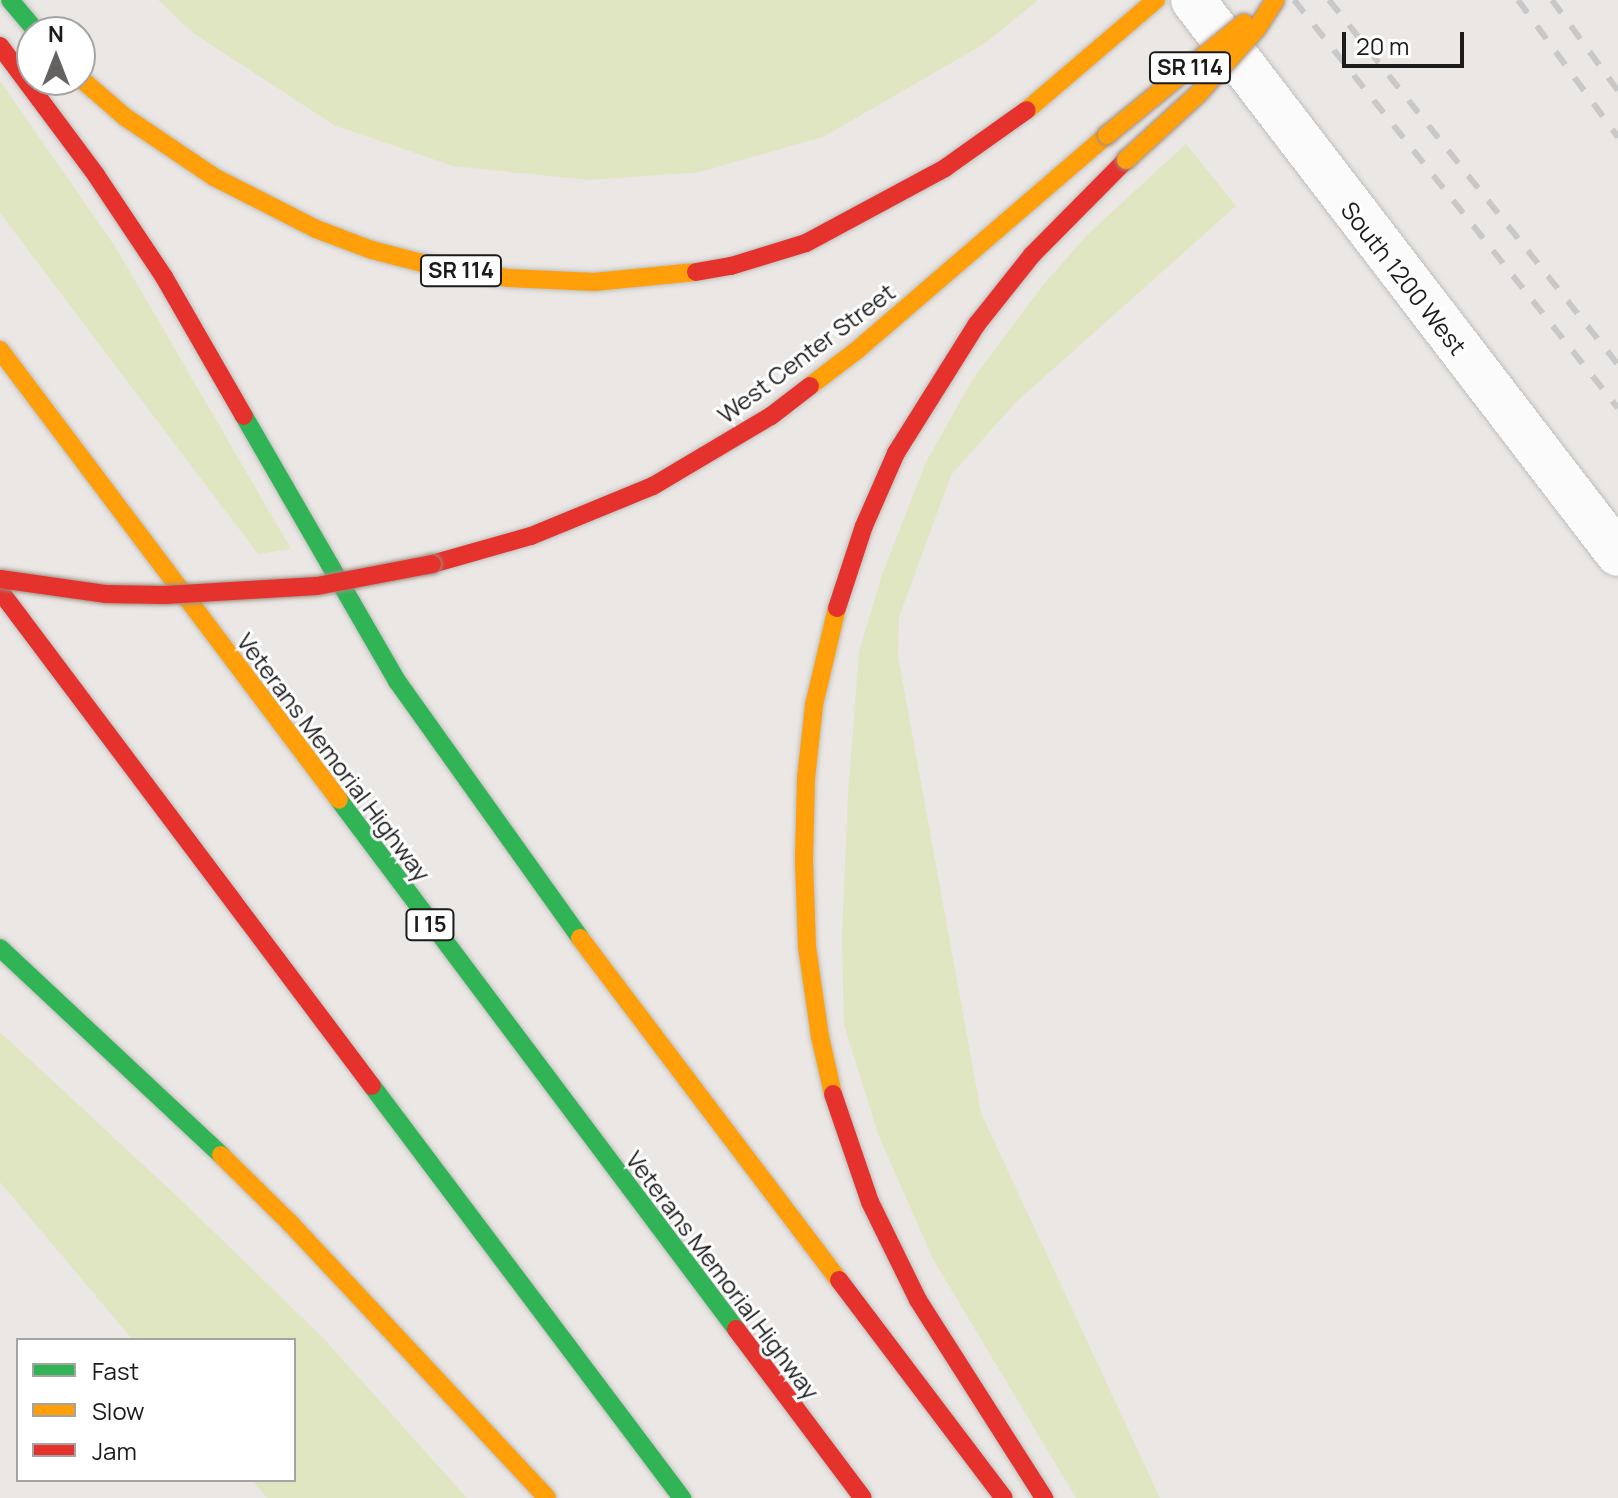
<!DOCTYPE html>
<html>
<head>
<meta charset="utf-8">
<style>
  body { margin:0 }
  #map { position:relative; width:1618px; height:1498px; overflow:hidden; background:#eae7e4; font-family:Manrope,sans-serif }
  div>[style] { position:absolute }
  .grass>* { inset:0; background:#e0e6c2 }
  .roads { filter:drop-shadow(0 0 2px #bfbebc) drop-shadow(0 0 2px #bfbebc) }
  .street>* { height:44px; margin:-22px; padding:0 22px; transform-origin:22px; border-radius:22px; background:#fcfbfb }
  .fast>* { height:18px; margin:-9px; padding:0 9px; transform-origin:9px; border-radius:9px; background:#30b455 }
  .slow>* { height:18px; margin:-9px; padding:0 9px; transform-origin:9px; border-radius:9px; background:#ff9f0a }
  .jam>* { height:18px; margin:-9px; padding:0 9px; transform-origin:9px; border-radius:9px; background:#e5322d }
  .rail>* { height:6px; margin-top:-3px; transform-origin:0; background:repeating-linear-gradient(90deg,#c9c8c8 0 16px,transparent 0 32px) }
  .bridges { filter:drop-shadow(0 0 2px #9f8d82) drop-shadow(0 0 2px #9f8d82) }
  .slow-bridge>* { height:18px; margin:-9px; padding:0 9px; transform-origin:9px; border-radius:9px; background:#ff9f0a }
  .jam-bridge>* { height:18px; margin:-9px; padding:0 9px; transform-origin:9px; border-radius:9px; background:#e5322d }
  span { translate:-50% -50%; white-space:nowrap; text-align:center; line-height:1.15; -webkit-text-stroke:6px #fff; paint-order:stroke }
  .shield-label span { padding:2px 6px; background:#fff; border:2px solid; border-radius:6px; -webkit-text-stroke-width:0 }
  .shield-label { font-size:22px; color:#1b1b1b; font-weight:700 }
  .street-label { font-size:24px; color:#1b1b1b }
  .legend { position:absolute; left:16px; top:1338px; width:280px; height:144px; box-sizing:border-box; background:#fff; border:2px solid #a4a4a4; margin:0; padding:10px 14px; list-style:none; font-size:24px; color:#1b1b1b }
  .legend li { display:flex; align-items:center; gap:16px; height:40px }
  .legend b { width:40px; border:2px solid #a4a4a4 }
  .north { position:absolute; left:16px; top:16px; width:80px; height:80px; box-sizing:border-box; background:#fff; border:2px solid #a4a4a4; border-radius:50%; rotate:0deg; font-size:22px; font-weight:700; line-height:32px; text-align:center; color:#1b1b1b }
  .north::after { content:''; display:block; margin:auto; width:28px; height:36px; background:#636261; clip-path:polygon(50% 0,100% 100%,50% 72%,0 100%) }
  .scale { position:absolute; left:1342px; top:32px; width:122px; height:36px; box-sizing:border-box; border:4px solid #1b1b1b; border-top:0; padding-left:10px; font-size:24px; line-height:28px; white-space:nowrap; color:#1b1b1b; -webkit-text-stroke:6px #fff; paint-order:stroke }
</style>
</head>
<body>
<div id="map">
  <div class="grass">
    <div style="clip-path:polygon(158px 0,1038px 0,984px 44px,823px 137px,699px 172px,589px 180px,453px 166px,334px 125px,193px 33px)"></div>
    <div style="clip-path:polygon(0 81px,116px 248px,291px 549px,258px 554px,0 213px)"></div>
    <div style="clip-path:polygon(1186px 144px,1236px 206px,1016px 402px,951px 475px,899px 617px,898px 656px,981px 1113px,1160px 1498px,1076px 1498px,933px 1259px,878px 1134px,844px 1025px,842px 937px,848px 795px,859px 652px,882px 575px,926px 462px,973px 379px,1040px 289px,1086px 236px)"></div>
    <div style="clip-path:polygon(0 1032px,181px 1200px,324px 1339px,467px 1498px,267px 1498px,252px 1480px,294px 1480px,294px 1340px,133px 1340px,0 1182px)"></div>
  </div>
  <div class="roads">
    <div class="street">
      <div style="left:1193px;top:0;width:698px;rotate:52.51deg"></div>
    </div>
    <div class="fast">
      <div style="left:10px;top:0;width:42px;rotate:49.8deg"></div>
      <div style="left:244px;top:416px;width:306px;rotate:60deg"></div>
      <div style="left:397px;top:681px;width:315px;rotate:54.5deg"></div>
      <div style="left:339px;top:800px;width:661px;rotate:53.11deg"></div>
      <div style="left:0;top:948px;width:303px;rotate:43.1deg"></div>
      <div style="left:372px;top:1086px;width:516px;rotate:53.04deg"></div>
    </div>
    <div class="slow">
      <div style="left:80px;top:78px;width:60px;rotate:40.9deg"></div>
      <div style="left:125px;top:117px;width:107px;rotate:34deg"></div>
      <div style="left:214px;top:177px;width:114px;rotate:27deg"></div>
      <div style="left:316px;top:229px;width:60px;rotate:20.6deg"></div>
      <div style="left:372px;top:250px;width:71px;rotate:14.6deg"></div>
      <div style="left:441px;top:268px;width:69px;rotate:8.4deg"></div>
      <div style="left:509px;top:278px;width:85px;rotate:2.7deg"></div>
      <div style="left:594px;top:282px;width:102px;rotate:-5.6deg"></div>
      <div style="left:1027px;top:110px;width:170px;rotate:-40.5deg"></div>
      <div style="left:0;top:350px;width:563px;rotate:53.01deg"></div>
      <div style="left:810px;top:386px;width:58px;rotate:-37.3deg"></div>
      <div style="left:856px;top:351px;width:331px;rotate:-40.7deg"></div>
      <div style="left:580px;top:938px;width:429px;rotate:52.9deg"></div>
      <div style="left:833px;top:1094px;width:58px;rotate:-102.8deg"></div>
      <div style="left:820px;top:1037px;width:91px;rotate:-98.2deg"></div>
      <div style="left:807px;top:947px;width:88px;rotate:-92deg"></div>
      <div style="left:804px;top:859px;width:81px;rotate:-88.6deg"></div>
      <div style="left:806px;top:778px;width:73px;rotate:-83.7deg"></div>
      <div style="left:814px;top:705px;width:100px;rotate:-76.7deg"></div>
      <div style="left:221px;top:1155px;width:97px;rotate:44.6deg"></div>
      <div style="left:290px;top:1223px;width:376px;rotate:46.9deg"></div>
    </div>
    <div class="jam">
      <div style="left:0;top:46px;width:161px;rotate:53.3deg"></div>
      <div style="left:96px;top:175px;width:123px;rotate:56.3deg"></div>
      <div style="left:164px;top:277px;width:160px;rotate:60.1deg"></div>
      <div style="left:696px;top:272px;width:36px;rotate:-10deg"></div>
      <div style="left:731px;top:266px;width:78px;rotate:-17deg"></div>
      <div style="left:806px;top:243px;width:158px;rotate:-28.3deg"></div>
      <div style="left:945px;top:168px;width:100px;rotate:-35.3deg"></div>
      <div style="left:432px;top:564px;width:103px;rotate:-15.8deg"></div>
      <div style="left:531px;top:536px;width:132px;rotate:-22.3deg"></div>
      <div style="left:653px;top:486px;width:137px;rotate:-30.7deg"></div>
      <div style="left:771px;top:416px;width:49px;rotate:-37.6deg"></div>
      <div style="left:0;top:591px;width:619px;rotate:53.07deg"></div>
      <div style="left:837px;top:608px;width:86px;rotate:-71.8deg"></div>
      <div style="left:864px;top:526px;width:80px;rotate:-66.3deg"></div>
      <div style="left:896px;top:453px;width:152px;rotate:-57.9deg"></div>
      <div style="left:977px;top:324px;width:88px;rotate:-51.4deg"></div>
      <div style="left:1032px;top:255px;width:134px;rotate:-45.3deg"></div>
      <div style="left:833px;top:1094px;width:114px;rotate:71.1deg"></div>
      <div style="left:870px;top:1202px;width:109px;rotate:63.9deg"></div>
      <div style="left:918px;top:1300px;width:235px;rotate:57.5deg"></div>
      <div style="left:839px;top:1280px;width:273px;rotate:52.9deg"></div>
      <div style="left:736px;top:1329px;width:211px;rotate:53.1deg"></div>
    </div>
  </div>
  <div class="rail">
    <div style="left:1294px;top:0;width:521px;rotate:51.55deg"></div>
    <div style="left:1329px;top:0;width:466px;rotate:51.6deg"></div>
    <div style="left:1518px;top:0;width:170px;rotate:53.9deg"></div>
    <div style="left:1552px;top:0;width:112px;rotate:54deg"></div>
  </div>
  <div class="bridges">
    <div class="slow-bridge">
      <div style="left:1107px;top:135px;width:177px;rotate:-39.3deg"></div>
      <div style="left:1126px;top:160px;width:98px;rotate:-42.5deg"></div>
      <div style="left:1198px;top:94px;width:89px;rotate:-48.2deg"></div>
      <div style="left:1257px;top:28px;width:33px;rotate:-57deg"></div>
    </div>
    <div class="jam-bridge">
      <div style="left:0;top:579px;width:106px;rotate:8.1deg"></div>
      <div style="left:105px;top:594px;width:60px;rotate:1deg"></div>
      <div style="left:165px;top:595px;width:152px;rotate:-3.4deg"></div>
      <div style="left:317px;top:586px;width:117px;rotate:-10.8deg"></div>
    </div>
  </div>
  <div class="shield-label">
    <span style="left:1190px;top:68px">SR 114</span>
    <span style="left:461px;top:271px">SR 114</span>
    <span style="left:430px;top:925px">I 15</span>
  </div>
  <div class="street-label">
    <span style="left:1404px;top:278px;rotate:52deg">South 1200 West</span>
    <span style="left:806px;top:353px;rotate:-37deg">West Center Street</span>
    <span style="left:334px;top:757px;rotate:53deg">Veterans Memorial Highway</span>
    <span style="left:723px;top:1275px;rotate:53deg">Veterans Memorial Highway</span>
  </div>
  <ul class="legend">
  <li><b style="height:10px;background:#30b455"></b>Fast</li>
  <li><b style="height:10px;background:#ff9f0a"></b>Slow</li>
  <li><b style="height:10px;background:#e5322d"></b>Jam</li>
  </ul>
  <div class="north">N</div>
  <div class="scale">20 m</div>
</div>
</body>
</html>
